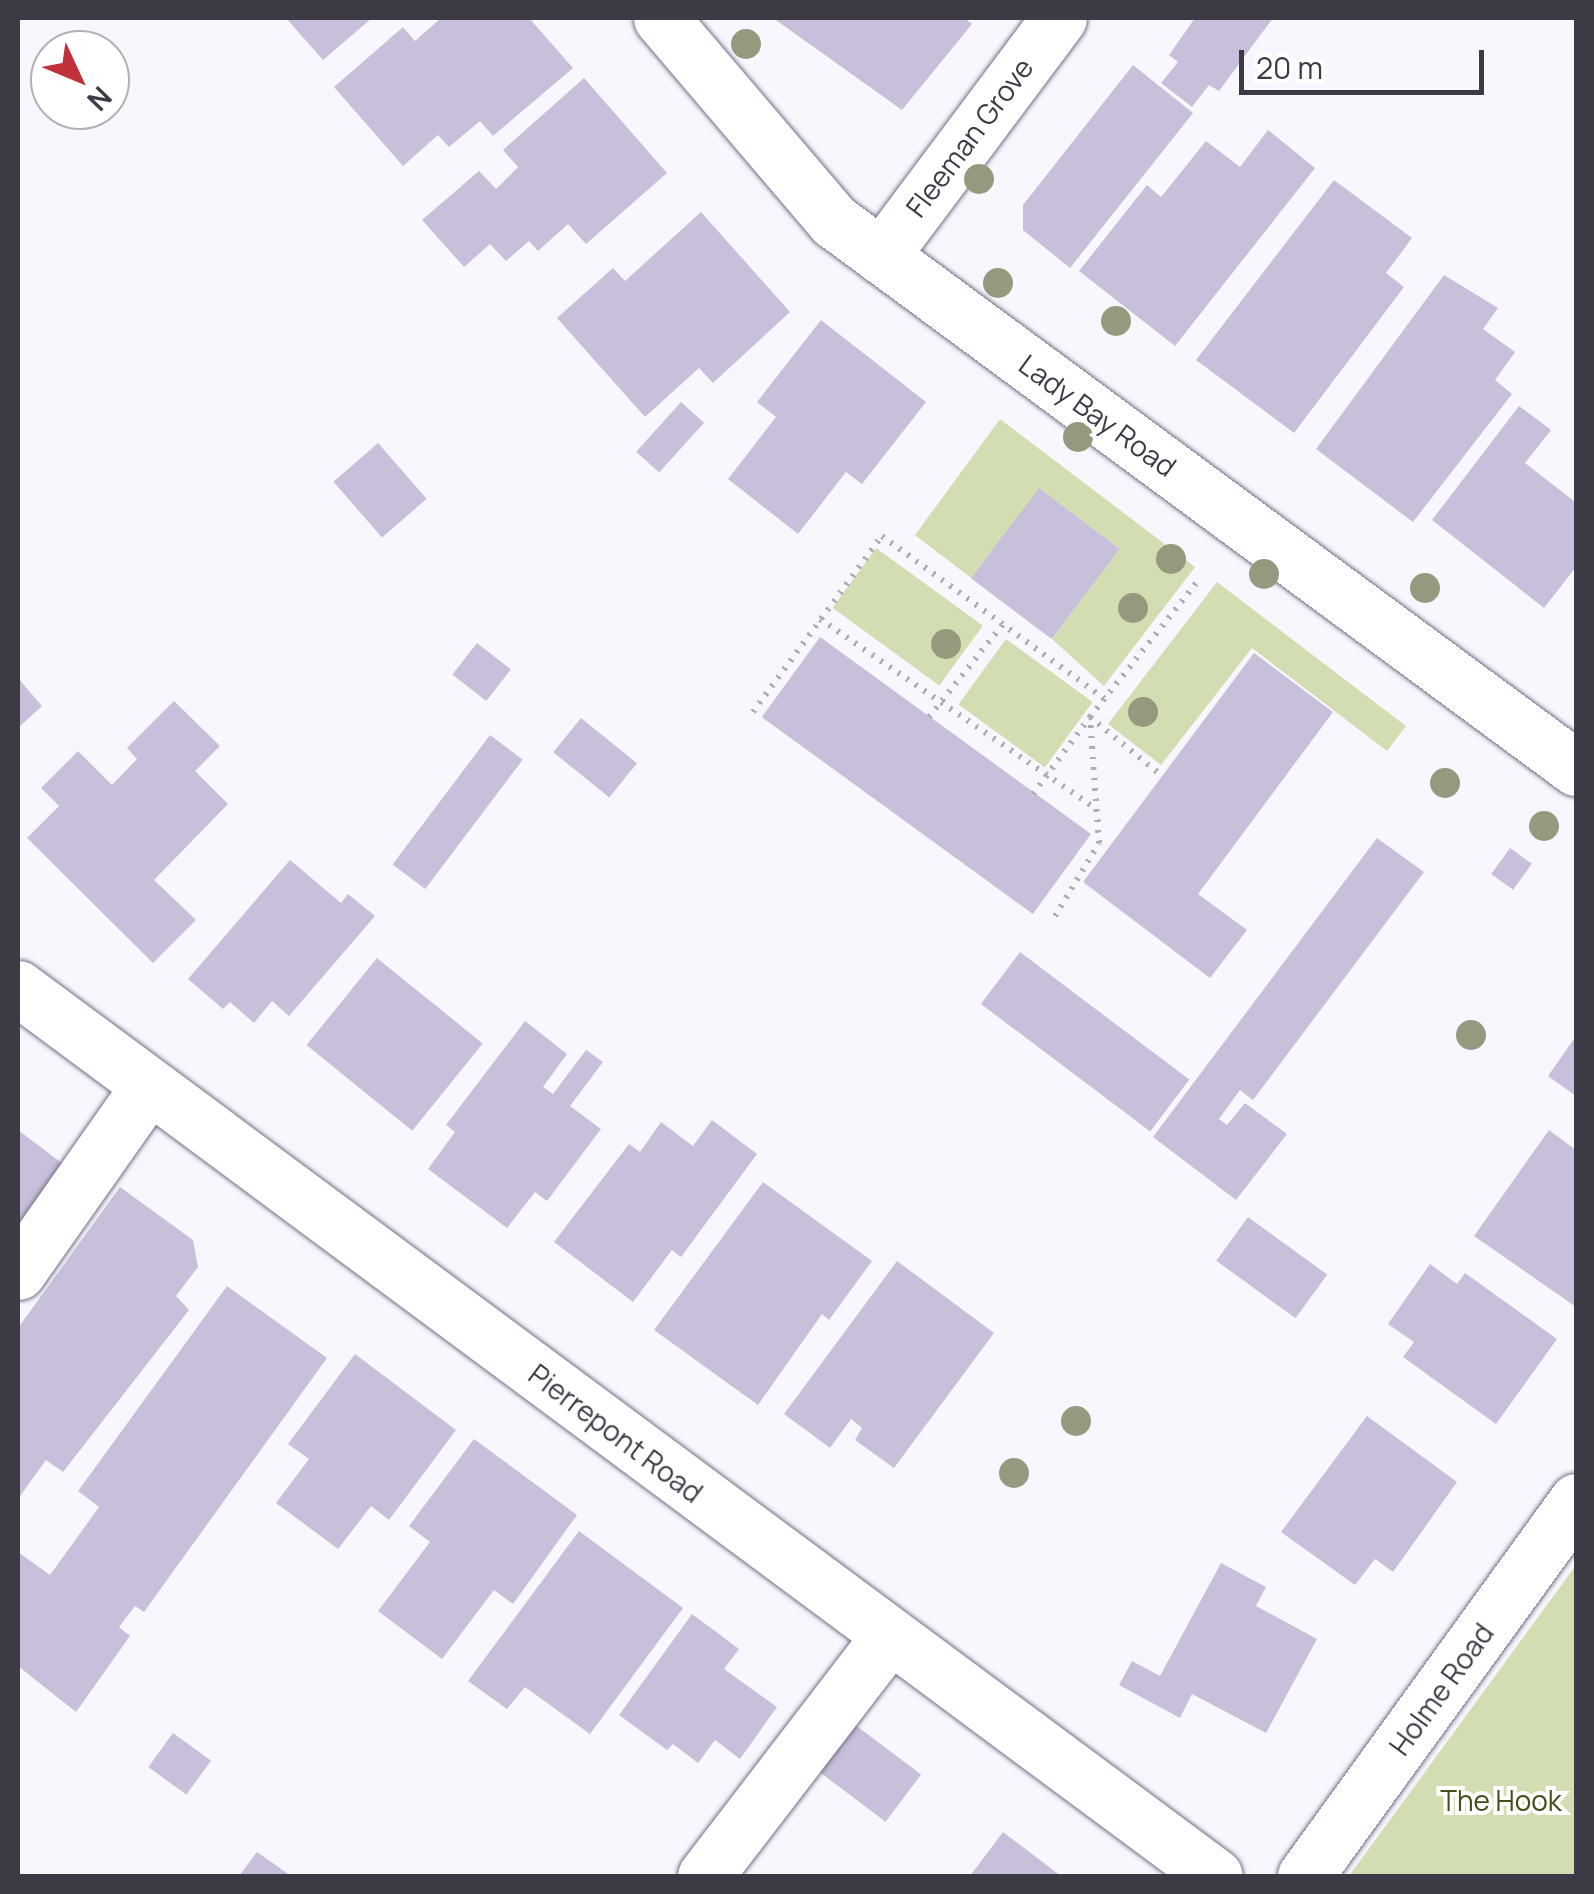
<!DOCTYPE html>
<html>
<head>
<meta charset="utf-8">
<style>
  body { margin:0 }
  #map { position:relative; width:1594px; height:1894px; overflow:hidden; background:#f9f7fd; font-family:Manrope,sans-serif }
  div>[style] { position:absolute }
  .green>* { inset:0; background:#d2ddb1; transform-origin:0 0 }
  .building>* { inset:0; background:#c8bfda; transform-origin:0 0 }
  .path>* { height:6px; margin-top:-3px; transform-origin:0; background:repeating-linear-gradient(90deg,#afacb4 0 2.5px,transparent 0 10.5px) }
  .roads { filter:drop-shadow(0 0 2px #756d86) drop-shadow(0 0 2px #756d86) }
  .minor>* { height:55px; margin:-27.5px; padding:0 27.5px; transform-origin:27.5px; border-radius:27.5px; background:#fff }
  .trees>* { width:30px; height:30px; margin:-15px; border-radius:50%; background:#959a7f }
  span { translate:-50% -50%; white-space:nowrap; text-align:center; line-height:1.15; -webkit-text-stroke:8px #fff; paint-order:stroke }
  .street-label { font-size:28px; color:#3d3a45 }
  .park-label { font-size:28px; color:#444e18 }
  .frame { position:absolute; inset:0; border:20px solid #3d3a45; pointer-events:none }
  .north { position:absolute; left:30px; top:30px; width:100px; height:100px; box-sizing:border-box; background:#fff; border:2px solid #b1b0b5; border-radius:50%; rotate:134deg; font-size:28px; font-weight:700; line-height:40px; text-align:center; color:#3d3a45 }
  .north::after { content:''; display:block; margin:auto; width:35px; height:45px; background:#c1313b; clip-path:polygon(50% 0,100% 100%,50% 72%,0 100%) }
  .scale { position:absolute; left:1239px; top:50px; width:245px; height:45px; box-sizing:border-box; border:5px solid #3d3a45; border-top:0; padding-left:12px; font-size:30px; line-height:35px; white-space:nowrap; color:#3d3a45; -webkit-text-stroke:8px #fff; paint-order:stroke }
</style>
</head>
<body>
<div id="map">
  <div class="green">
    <div style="clip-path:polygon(1000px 419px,1195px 567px,1104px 686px,1052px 639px,1119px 548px,1040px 489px,971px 578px,915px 535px)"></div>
    <div style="left:876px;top:548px;width:132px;height:74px;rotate:36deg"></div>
    <div style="clip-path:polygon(1217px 582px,1406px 726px,1387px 751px,1252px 648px,1161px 765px,1108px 724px)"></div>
    <div style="left:1006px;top:639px;width:107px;height:81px;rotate:36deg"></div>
    <div style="clip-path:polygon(1576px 1565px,1576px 1876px,1349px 1876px)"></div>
  </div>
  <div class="building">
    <div style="clip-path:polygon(286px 18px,372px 18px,323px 60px)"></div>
    <div style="clip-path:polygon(441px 18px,529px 18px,573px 68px,493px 136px,480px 121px,449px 147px,438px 135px,403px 166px,334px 87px,403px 27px,415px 41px)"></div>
    <div style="clip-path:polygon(773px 18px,964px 18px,972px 24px,902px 110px)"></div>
    <div style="clip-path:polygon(1195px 18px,1273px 18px,1219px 91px,1209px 85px,1192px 107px,1161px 83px,1178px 62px,1169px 55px)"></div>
    <div style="clip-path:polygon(1133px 65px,1193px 113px,1070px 268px,1023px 230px,1023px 205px)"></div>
    <div style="clip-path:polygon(584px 78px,667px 173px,586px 244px,568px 224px,538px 251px,529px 241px,506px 261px,490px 244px,464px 267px,422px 220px,479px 171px,496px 189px,518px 167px,503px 150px)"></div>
    <div style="clip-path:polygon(1268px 130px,1315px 168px,1175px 346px,1079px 271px,1147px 185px,1161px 197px,1206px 141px,1240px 167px)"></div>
    <div style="clip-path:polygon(1334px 180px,1412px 238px,1386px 273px,1404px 287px,1294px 433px,1196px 360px)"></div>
    <div style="clip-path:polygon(701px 212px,790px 312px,713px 383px,699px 368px,645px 417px,557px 318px,613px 268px,625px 281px)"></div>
    <div style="clip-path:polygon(1444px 275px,1498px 308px,1483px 329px,1515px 352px,1495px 380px,1512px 394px,1413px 522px,1316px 449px)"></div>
    <div style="clip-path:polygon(821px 320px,926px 402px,862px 484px,846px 472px,798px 534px,728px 479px,776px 417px,757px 402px)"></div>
    <div style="left:681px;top:402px;width:31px;height:67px;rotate:42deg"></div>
    <div style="clip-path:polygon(1519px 406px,1551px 430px,1525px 463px,1574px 501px,1576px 497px,1576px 567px,1544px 608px,1432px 520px)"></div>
    <div style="left:378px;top:443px;width:74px;height:59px;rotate:49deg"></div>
    <div style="left:1039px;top:488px;width:101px;height:113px;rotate:37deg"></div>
    <div style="left:820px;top:637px;width:335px;height:99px;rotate:36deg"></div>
    <div style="left:477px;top:643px;width:43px;height:40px;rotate:38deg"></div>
    <div style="clip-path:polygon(1254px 653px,1333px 712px,1198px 894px,1247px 930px,1210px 978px,1083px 882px)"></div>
    <div style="clip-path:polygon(18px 678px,42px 706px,18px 728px)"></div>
    <div style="clip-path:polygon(174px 701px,220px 746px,195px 771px,228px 804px,154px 880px,196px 920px,153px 963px,27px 838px,59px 806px,41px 788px,78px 751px,112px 785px,137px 759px,127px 748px)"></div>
    <div style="left:581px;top:718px;width:72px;height:44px;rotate:39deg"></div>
    <div style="left:490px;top:735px;width:41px;height:162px;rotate:37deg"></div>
    <div style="clip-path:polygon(1377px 838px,1424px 872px,1253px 1100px,1240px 1090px,1219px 1119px,1227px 1125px,1245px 1103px,1287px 1134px,1236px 1200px,1153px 1137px)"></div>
    <div style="left:1510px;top:848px;width:27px;height:32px;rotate:36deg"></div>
    <div style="clip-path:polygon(290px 860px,341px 903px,348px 894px,375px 916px,289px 1016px,272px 1001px,254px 1023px,230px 1002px,223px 1009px,188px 979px)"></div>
    <div style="left:1020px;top:952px;width:212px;height:65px;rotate:37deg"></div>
    <div style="left:377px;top:958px;width:136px;height:112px;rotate:39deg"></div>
    <div style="clip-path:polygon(525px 1021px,567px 1054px,543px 1087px,553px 1094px,586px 1050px,603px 1062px,570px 1106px,601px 1129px,547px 1201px,535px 1192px,507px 1228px,428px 1169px,455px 1132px,446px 1125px)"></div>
    <div style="clip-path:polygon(1576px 1036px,1576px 1096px,1548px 1076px)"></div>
    <div style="clip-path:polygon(712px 1120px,757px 1154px,681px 1257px,672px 1250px,633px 1302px,554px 1242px,629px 1144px,640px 1152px,661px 1122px,693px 1146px)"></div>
    <div style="clip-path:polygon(18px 1130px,63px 1164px,18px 1226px)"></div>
    <div style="clip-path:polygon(1549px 1130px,1576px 1150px,1576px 1307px,1474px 1236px)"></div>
    <div style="clip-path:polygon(763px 1182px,872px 1261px,829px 1320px,822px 1314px,758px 1405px,654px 1330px)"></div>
    <div style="clip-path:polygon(120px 1187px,193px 1240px,198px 1267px,176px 1296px,189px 1310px,63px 1472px,46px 1460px,18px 1499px,18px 1328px)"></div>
    <div style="left:1248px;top:1217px;width:98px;height:54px;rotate:36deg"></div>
    <div style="clip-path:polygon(897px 1261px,994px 1333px,894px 1468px,855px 1440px,862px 1428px,851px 1419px,830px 1448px,784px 1414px)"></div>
    <div style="clip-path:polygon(1430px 1264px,1457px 1284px,1465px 1273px,1557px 1339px,1496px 1424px,1403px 1357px,1414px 1342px,1388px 1324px)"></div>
    <div style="clip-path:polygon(227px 1286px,327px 1358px,144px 1612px,135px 1606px,119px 1627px,130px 1636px,76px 1712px,18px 1666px,18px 1552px,50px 1575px,99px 1507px,78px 1491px)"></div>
    <div style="clip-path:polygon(355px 1354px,456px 1430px,389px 1520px,371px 1506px,338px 1549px,276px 1503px,309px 1459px,288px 1444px)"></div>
    <div style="clip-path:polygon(1367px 1416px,1457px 1482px,1393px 1572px,1375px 1559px,1355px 1585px,1281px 1532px)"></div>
    <div style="clip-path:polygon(474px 1439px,577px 1515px,513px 1604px,494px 1590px,442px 1659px,378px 1611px,430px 1542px,409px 1526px)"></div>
    <div style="clip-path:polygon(579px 1531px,683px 1608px,590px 1734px,525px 1687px,507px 1709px,468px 1681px)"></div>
    <div style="clip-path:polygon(1221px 1563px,1266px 1587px,1256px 1606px,1317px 1639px,1266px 1733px,1192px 1694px,1180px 1718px,1119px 1685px,1132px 1661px,1160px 1676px)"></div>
    <div style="clip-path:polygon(692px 1614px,739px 1649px,724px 1669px,777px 1707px,740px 1759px,715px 1740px,698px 1763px,673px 1744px,667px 1750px,619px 1715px)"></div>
    <div style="left:846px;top:1718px;width:94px;height:59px;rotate:37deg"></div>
    <div style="left:173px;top:1733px;width:47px;height:42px;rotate:36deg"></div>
    <div style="clip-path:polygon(1003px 1832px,1061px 1876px,970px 1876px)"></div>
    <div style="clip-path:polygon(257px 1852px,291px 1876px,239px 1876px)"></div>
  </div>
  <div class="path">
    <div style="left:820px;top:619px;width:335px;rotate:34.5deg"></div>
    <div style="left:753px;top:712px;width:218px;rotate:-53.8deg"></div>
    <div style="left:882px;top:536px;width:276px;rotate:36.2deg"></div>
    <div style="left:929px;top:717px;width:119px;rotate:-51.5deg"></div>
    <div style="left:1033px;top:794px;width:96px;rotate:-53.5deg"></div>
    <div style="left:1090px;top:717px;width:93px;rotate:39.3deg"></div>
    <div style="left:1055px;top:916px;width:85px;rotate:-58.9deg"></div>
    <div style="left:1099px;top:843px;width:126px;rotate:-94.1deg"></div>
    <div style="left:1090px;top:717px;width:177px;rotate:-51.6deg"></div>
  </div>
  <div class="roads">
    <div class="minor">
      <div style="left:661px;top:18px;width:267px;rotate:49.6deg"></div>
      <div style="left:834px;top:221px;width:922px;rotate:36.4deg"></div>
      <div style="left:881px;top:256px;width:297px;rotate:-53.2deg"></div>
      <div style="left:18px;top:988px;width:1490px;rotate:36.57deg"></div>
      <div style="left:18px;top:1272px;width:226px;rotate:-54.9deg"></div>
      <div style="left:705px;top:1876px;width:302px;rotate:-52.5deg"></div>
      <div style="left:1305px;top:1876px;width:463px;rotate:-54.1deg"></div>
    </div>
  </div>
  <div class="trees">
    <div style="left:746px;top:44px"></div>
    <div style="left:979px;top:179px"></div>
    <div style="left:998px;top:283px"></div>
    <div style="left:1116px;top:321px"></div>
    <div style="left:1078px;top:437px"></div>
    <div style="left:1171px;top:559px"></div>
    <div style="left:1264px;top:574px"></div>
    <div style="left:1425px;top:588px"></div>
    <div style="left:1133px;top:608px"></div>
    <div style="left:946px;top:644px"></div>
    <div style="left:1143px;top:712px"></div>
    <div style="left:1445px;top:783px"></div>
    <div style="left:1544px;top:826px"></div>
    <div style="left:1471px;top:1035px"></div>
    <div style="left:1076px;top:1421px"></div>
    <div style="left:1014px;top:1473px"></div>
  </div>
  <div class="street-label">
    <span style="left:969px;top:137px;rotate:-53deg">Fleeman Grove</span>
    <span style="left:1098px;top:415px;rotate:36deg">Lady Bay Road</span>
    <span style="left:616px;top:1433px;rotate:37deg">Pierrepont Road</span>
    <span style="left:1441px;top:1689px;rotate:-54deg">Holme Road</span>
  </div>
  <div class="park-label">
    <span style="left:1501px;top:1800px">The Hook</span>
  </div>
  <div class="frame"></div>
  <div class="north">N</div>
  <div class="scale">20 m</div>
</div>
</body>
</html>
